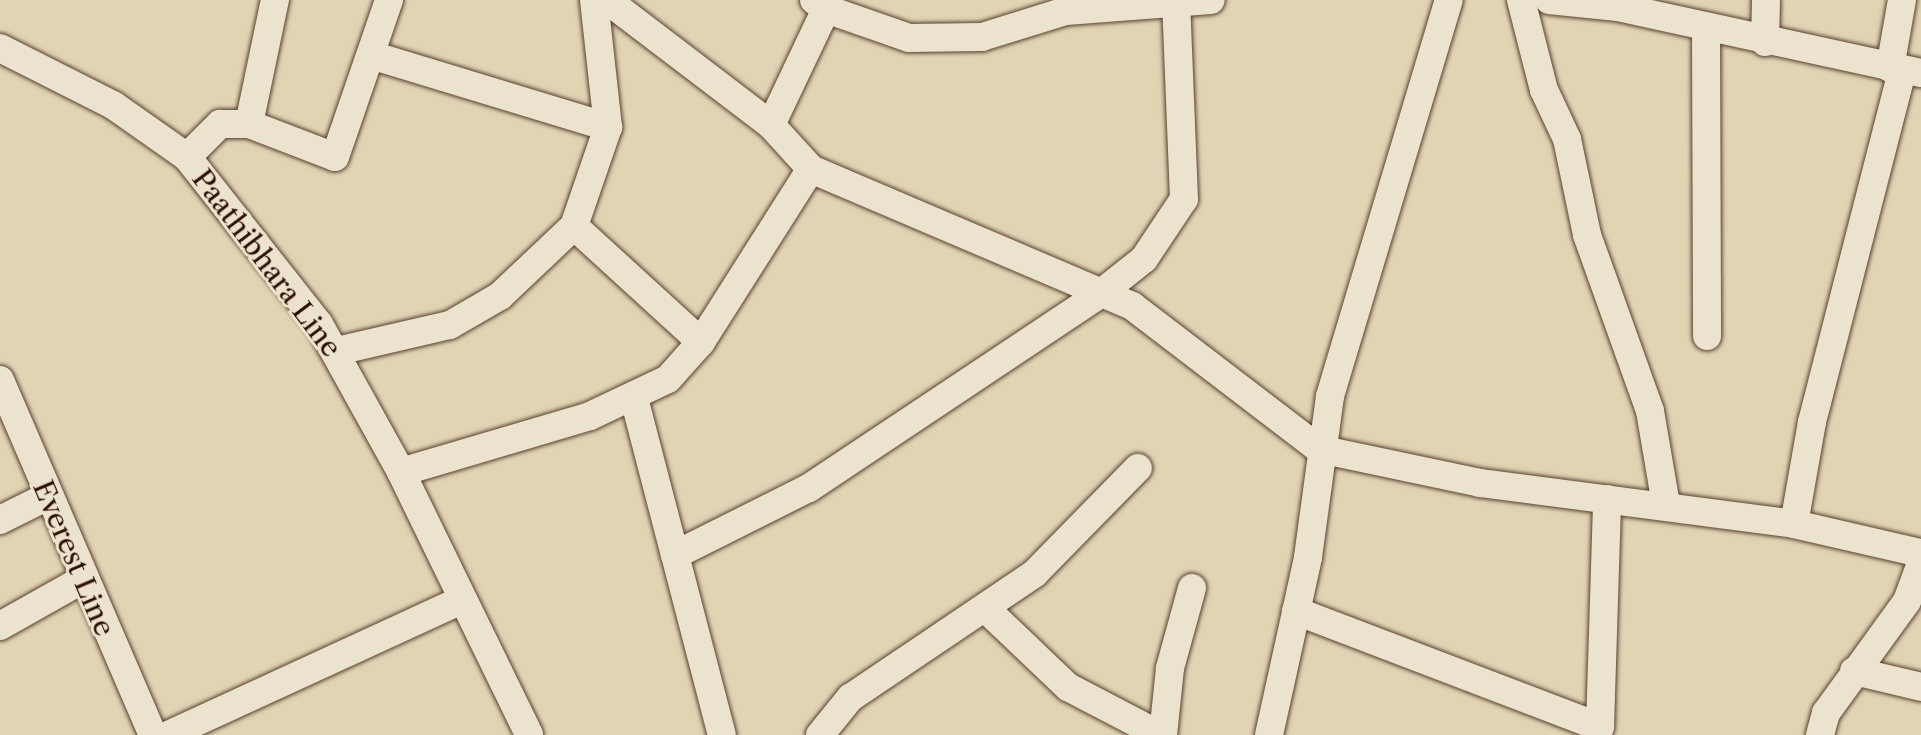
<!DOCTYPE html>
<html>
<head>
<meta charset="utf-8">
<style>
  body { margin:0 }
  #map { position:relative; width:1921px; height:735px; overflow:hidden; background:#e1d4b4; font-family:"Libre Caslon Text",serif }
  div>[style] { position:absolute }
  .roads { filter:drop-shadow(0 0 2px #59402e) drop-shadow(0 0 2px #59402e) }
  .minor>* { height:28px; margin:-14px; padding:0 14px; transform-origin:14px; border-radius:14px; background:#ece3ce }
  span { translate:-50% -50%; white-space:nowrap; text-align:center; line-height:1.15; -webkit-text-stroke:6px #ece3ce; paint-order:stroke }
  .street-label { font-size:28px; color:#2c0f02 }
</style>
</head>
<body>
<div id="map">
  <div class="roads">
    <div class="minor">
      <div style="left:607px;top:0;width:206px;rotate:37.3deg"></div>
      <div style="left:771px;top:125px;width:59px;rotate:47.7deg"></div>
      <div style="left:811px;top:169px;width:349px;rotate:23.1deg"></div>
      <div style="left:1132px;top:306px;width:235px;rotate:37.4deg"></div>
      <div style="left:1319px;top:449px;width:165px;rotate:11.9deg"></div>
      <div style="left:1480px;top:483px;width:317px;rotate:7.4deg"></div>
      <div style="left:1794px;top:524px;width:130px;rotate:12.9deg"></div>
      <div style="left:1521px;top:0;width:93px;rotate:75.7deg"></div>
      <div style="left:1544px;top:90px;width:54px;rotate:64.9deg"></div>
      <div style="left:1567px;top:139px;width:98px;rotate:78.2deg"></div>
      <div style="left:1587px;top:235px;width:187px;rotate:70.3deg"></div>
      <div style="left:1650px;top:411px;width:95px;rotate:80.3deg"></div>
      <div style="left:1549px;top:0;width:69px;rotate:5.8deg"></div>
      <div style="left:1618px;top:7px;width:310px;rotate:12.3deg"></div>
      <div style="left:826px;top:9px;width:88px;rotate:19.3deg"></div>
      <div style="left:909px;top:38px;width:73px;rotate:-0.8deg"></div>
      <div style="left:982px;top:37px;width:88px;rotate:-17.2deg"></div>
      <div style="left:1066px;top:11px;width:145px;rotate:-4.3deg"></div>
      <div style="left:1706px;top:29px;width:307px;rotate:89.8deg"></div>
      <div style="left:1765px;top:42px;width:42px;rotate:-88.6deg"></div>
      <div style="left:0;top:48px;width:127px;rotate:26.8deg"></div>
      <div style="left:113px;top:105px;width:90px;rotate:35.1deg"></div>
      <div style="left:187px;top:157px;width:213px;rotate:51.7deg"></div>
      <div style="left:319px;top:324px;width:169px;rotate:61deg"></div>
      <div style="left:401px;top:472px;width:292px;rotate:64deg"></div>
      <div style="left:371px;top:55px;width:248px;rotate:16.9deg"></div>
      <div style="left:1890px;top:68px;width:69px;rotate:-80deg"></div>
      <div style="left:249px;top:124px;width:92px;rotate:21deg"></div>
      <div style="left:335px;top:157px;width:166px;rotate:-71deg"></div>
      <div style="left:771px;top:125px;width:128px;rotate:-64.6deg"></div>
      <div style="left:826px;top:9px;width:15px;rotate:-143deg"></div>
      <div style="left:187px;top:157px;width:47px;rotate:-45deg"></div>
      <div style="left:220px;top:124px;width:29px"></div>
      <div style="left:249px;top:124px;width:127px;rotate:-78.2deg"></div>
      <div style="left:574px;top:226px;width:172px;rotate:42.4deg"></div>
      <div style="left:337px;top:351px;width:116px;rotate:-13deg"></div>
      <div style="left:450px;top:325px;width:58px;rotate:-30.1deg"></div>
      <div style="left:500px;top:296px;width:102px;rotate:-43.4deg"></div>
      <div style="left:574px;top:226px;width:105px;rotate:-71deg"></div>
      <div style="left:608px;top:127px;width:128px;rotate:-96.3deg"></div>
      <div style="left:0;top:380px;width:387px;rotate:66.7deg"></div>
      <div style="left:634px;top:398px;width:162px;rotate:75.4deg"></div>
      <div style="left:675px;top:555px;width:150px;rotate:-26.6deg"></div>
      <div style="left:809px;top:488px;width:350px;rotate:-33.7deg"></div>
      <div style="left:1100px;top:294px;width:56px;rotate:-38.5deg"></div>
      <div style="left:1144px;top:259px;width:72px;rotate:-56.3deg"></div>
      <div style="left:1184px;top:199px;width:199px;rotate:-92.3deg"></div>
      <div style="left:401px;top:472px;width:197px;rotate:-16.5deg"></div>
      <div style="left:590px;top:416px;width:86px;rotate:-25.4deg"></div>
      <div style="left:668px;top:379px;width:50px;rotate:-48.3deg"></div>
      <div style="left:701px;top:342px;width:205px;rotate:-57.6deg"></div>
      <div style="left:0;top:520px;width:51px;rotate:-26.6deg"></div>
      <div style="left:1794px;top:524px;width:104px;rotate:-80deg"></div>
      <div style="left:1812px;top:422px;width:362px;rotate:-75.6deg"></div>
      <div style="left:675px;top:555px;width:186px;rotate:75.4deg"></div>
      <div style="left:985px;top:608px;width:115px;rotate:43.6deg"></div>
      <div style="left:1068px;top:687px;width:104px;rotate:27.6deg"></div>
      <div style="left:1296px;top:611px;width:325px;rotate:20.9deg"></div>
      <div style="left:1600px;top:727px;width:228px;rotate:-88.2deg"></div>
      <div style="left:0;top:626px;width:92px;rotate:-29.4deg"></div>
      <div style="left:1854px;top:671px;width:69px;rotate:13.4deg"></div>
      <div style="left:168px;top:735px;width:320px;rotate:-24.7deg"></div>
      <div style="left:820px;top:735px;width:48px;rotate:-51deg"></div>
      <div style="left:850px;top:698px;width:223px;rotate:-34deg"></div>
      <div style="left:1035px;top:573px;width:147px;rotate:-45.6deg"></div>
      <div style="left:1163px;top:735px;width:67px;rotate:-84deg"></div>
      <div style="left:1170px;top:668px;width:83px;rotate:-74.6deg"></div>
      <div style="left:1269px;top:735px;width:182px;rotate:-77.6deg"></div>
      <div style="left:1308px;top:557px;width:162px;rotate:-82.2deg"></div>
      <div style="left:1330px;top:396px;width:413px;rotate:-73.3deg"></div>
      <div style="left:1820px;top:735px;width:23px;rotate:-75deg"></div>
      <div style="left:1826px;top:713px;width:138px;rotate:-54.1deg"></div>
      <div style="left:1907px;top:601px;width:40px;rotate:-69.8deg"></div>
    </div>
  </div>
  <div class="street-label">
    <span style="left:267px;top:263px;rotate:53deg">Paathibhara Line</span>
    <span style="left:74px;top:558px;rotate:67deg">Everest Line</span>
  </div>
</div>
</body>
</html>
